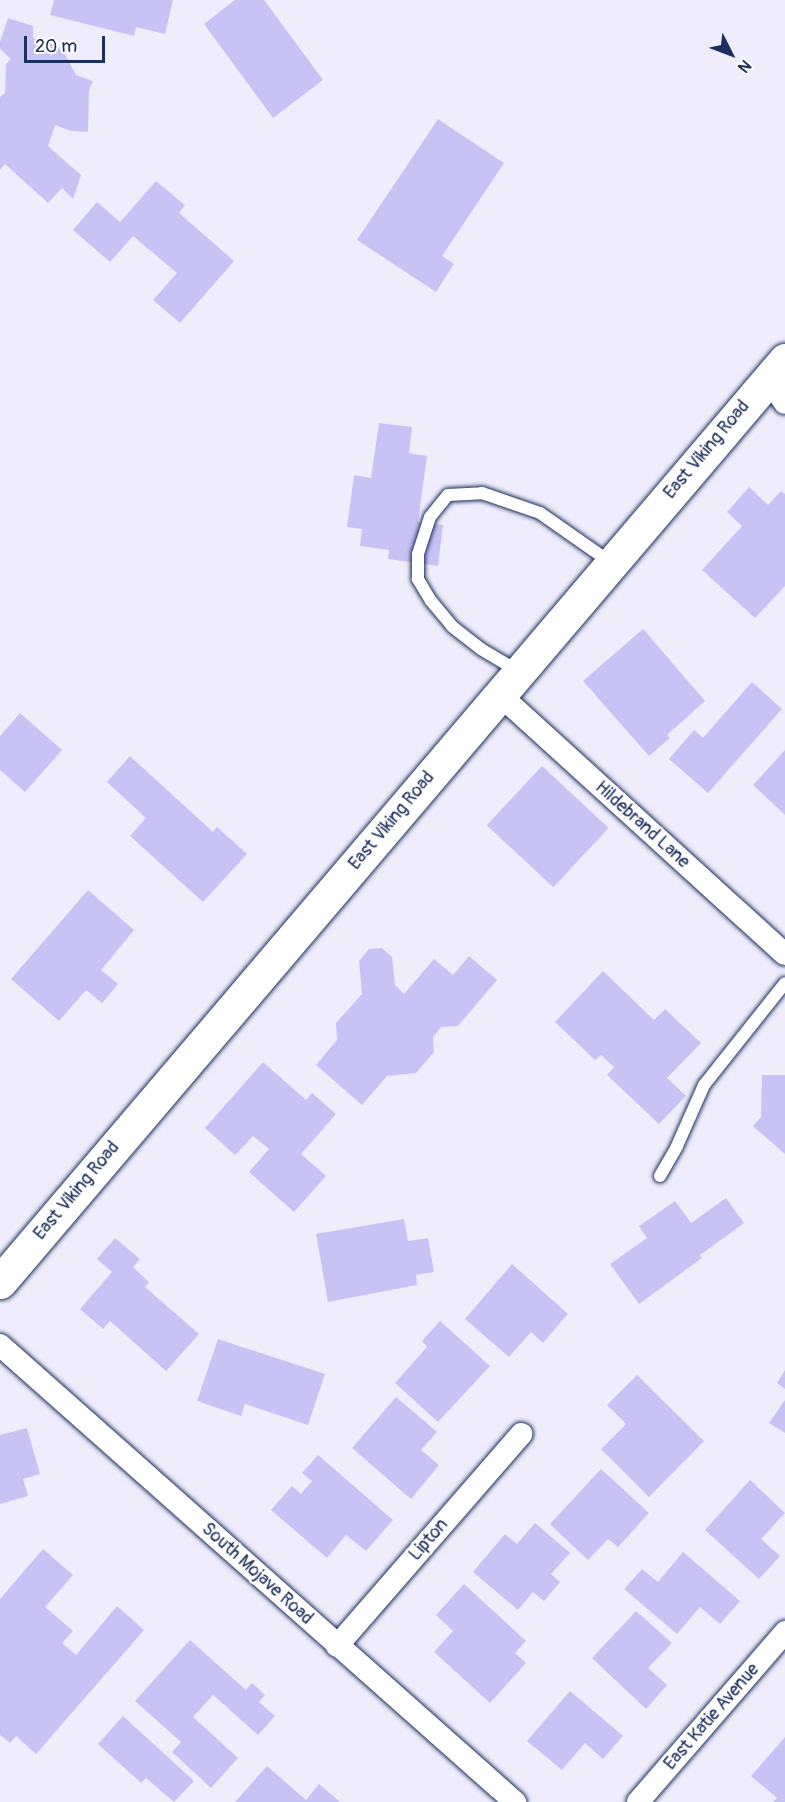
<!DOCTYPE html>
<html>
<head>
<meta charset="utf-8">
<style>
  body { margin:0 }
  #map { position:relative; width:785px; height:1802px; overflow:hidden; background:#efedfc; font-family:Pangolin,sans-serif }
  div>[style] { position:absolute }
  .building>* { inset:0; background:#c9c3f5; transform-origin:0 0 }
  .roads { filter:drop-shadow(0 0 2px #1b2f5e) drop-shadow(0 0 2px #1b2f5e) }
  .lane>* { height:12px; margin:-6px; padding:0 6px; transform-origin:6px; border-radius:6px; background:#fff }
  .street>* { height:22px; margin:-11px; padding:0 11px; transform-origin:11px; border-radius:11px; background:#fff }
  .secondary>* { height:33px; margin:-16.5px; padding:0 16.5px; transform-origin:16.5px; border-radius:16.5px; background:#fff }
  span { translate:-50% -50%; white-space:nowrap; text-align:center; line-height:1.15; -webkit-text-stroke:5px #fff; paint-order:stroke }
  .street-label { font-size:18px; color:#1b2f5e }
  .north { position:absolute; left:701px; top:24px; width:60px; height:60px; -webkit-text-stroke:4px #fff; paint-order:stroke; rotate:132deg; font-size:16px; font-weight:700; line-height:24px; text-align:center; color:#1b2f5e }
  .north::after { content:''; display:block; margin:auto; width:21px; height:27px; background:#1b2f5e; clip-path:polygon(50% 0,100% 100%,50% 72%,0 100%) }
  .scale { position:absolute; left:24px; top:36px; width:81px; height:27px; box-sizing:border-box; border:3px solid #1b2f5e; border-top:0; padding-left:8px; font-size:18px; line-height:21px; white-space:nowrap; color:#1b2f5e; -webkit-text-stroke:4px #fff; paint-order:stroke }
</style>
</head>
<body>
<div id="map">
  <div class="building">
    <div style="clip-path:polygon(54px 0,173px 0,165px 34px,136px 27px,134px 36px,50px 15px)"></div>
    <div style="clip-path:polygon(235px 0,264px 0,323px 80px,273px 118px,204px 24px)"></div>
    <div style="clip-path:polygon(8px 18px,33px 26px,33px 38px,56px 45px,64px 53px,76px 75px,93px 81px,89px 90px,88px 132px,71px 131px,55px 125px,48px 146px,81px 175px,73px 199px,62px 188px,48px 203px,5px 164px,0 170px,0 97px,5px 93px,6px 64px,11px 59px,0 49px,0 42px)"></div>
    <div style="clip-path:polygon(438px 119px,504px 163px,442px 256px,454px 264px,436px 292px,357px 240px)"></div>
    <div style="clip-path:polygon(156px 181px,185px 205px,179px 213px,234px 261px,180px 323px,153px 300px,177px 273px,133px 236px,110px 262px,73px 230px,97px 202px,120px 222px)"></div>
    <div style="clip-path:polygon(379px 423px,412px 427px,409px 453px,427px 456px,418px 522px,443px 525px,438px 566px,388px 559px,389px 550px,360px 546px,362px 529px,347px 527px,354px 475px,371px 478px)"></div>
    <div style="clip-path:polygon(749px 487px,768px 505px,781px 491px,785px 494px,785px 586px,755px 618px,702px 570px,742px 526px,727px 512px)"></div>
    <div style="clip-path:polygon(643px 629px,705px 701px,667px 735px,670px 738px,649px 756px,583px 681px)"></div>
    <div style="clip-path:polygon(752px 682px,782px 709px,708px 793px,669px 759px,694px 730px,703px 738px)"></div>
    <div style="clip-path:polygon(20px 713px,62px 750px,25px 792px,0 770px,0 736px)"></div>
    <div style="clip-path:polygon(785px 750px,785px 815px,753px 785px)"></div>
    <div style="clip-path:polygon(130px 756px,213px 832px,217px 827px,247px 854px,203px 902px,130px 836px,146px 818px,107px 782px)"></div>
    <div style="left:542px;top:766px;width:91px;height:81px;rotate:43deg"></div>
    <div style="clip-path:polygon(88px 890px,134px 930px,101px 970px,118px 984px,102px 1003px,86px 990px,59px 1021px,11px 979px)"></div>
    <div style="clip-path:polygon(382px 948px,392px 957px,395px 985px,404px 994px,434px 959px,453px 975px,469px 956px,497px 980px,458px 1026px,441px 1027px,433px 1037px,434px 1052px,416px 1073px,387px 1076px,362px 1105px,316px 1065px,337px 1040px,336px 1023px,362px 994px,359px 961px,369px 949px)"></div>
    <div style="clip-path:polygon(603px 971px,654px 1020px,665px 1009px,701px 1043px,667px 1078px,686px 1096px,659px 1124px,607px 1075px,614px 1067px,601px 1055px,595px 1060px,555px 1022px)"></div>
    <div style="clip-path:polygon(263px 1062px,306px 1100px,312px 1093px,336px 1114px,301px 1154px,326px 1176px,294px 1212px,249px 1172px,269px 1149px,253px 1136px,235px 1155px,205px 1128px)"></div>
    <div style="clip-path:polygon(762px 1075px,785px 1075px,785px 1154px,753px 1126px,761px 1117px)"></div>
    <div style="clip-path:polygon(726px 1198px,744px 1223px,700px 1255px,702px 1258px,639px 1304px,610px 1264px,647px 1238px,639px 1226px,675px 1201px,691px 1223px)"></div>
    <div style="clip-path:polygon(404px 1219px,408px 1241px,428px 1238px,434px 1272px,416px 1275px,417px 1285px,328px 1302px,316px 1234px)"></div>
    <div style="clip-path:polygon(115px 1238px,140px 1259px,133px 1267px,149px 1282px,145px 1287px,199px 1334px,166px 1371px,110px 1321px,103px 1329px,80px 1309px,112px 1272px,97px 1259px)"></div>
    <div style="clip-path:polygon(512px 1264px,568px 1314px,543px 1343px,531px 1332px,509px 1357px,465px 1319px)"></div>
    <div style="clip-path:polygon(440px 1321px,490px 1366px,438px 1422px,395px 1383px,427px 1347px,422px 1341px)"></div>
    <div style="clip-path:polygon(218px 1339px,325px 1374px,308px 1425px,245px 1404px,241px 1416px,197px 1401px)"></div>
    <div style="clip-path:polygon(785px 1370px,785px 1389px,777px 1383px)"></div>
    <div style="clip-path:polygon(637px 1375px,704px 1441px,649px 1497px,601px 1449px,626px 1424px,607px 1405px)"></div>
    <div style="clip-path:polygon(396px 1397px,437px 1432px,421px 1450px,439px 1465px,411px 1499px,352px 1448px)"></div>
    <div style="clip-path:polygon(785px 1400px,785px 1433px,769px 1423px)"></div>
    <div style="clip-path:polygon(27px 1428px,40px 1474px,23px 1479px,28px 1496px,0 1504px,0 1435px)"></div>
    <div style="clip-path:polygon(318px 1455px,393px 1520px,366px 1551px,346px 1535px,327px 1558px,271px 1510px,292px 1486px,301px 1494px,312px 1481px,302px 1473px)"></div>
    <div style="clip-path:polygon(601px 1469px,649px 1513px,618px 1547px,608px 1539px,588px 1560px,550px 1524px)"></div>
    <div style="clip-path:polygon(750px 1480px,785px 1513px,761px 1539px,780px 1556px,759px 1579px,705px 1530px)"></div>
    <div style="clip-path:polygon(535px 1523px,570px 1553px,551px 1574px,560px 1582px,544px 1601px,533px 1592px,518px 1610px,473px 1572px,505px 1534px,517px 1544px)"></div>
    <div style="clip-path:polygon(43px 1549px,73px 1575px,45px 1607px,73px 1631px,62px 1643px,76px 1655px,117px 1606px,144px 1630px,36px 1754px,16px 1736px,10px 1743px,0 1735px,0 1599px)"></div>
    <div style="clip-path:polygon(683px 1552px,740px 1601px,720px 1624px,700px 1607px,677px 1634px,624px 1589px,642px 1569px,658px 1582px)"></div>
    <div style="clip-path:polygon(464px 1584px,526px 1641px,515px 1653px,526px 1663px,490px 1703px,434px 1652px,453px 1631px,436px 1615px)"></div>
    <div style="clip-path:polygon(636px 1611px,672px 1643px,648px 1668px,667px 1685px,646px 1709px,592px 1658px)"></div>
    <div style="clip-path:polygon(190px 1640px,246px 1690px,252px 1683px,265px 1695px,259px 1702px,275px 1716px,258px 1735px,213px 1695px,193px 1717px,238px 1758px,211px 1788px,172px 1752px,181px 1742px,135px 1701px)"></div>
    <div style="clip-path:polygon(570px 1691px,623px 1736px,603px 1759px,585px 1743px,562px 1770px,527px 1741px)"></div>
    <div style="clip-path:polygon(123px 1716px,194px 1781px,174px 1802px,146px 1778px,141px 1783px,98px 1744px)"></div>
    <div style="clip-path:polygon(785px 1737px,785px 1802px,773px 1802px,777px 1798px,751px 1776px)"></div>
    <div style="clip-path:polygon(267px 1766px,306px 1800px,319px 1784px,340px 1802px,235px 1802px)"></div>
  </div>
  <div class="roads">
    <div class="lane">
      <div style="left:518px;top:671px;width:43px;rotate:-149.3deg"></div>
      <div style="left:481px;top:649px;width:37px;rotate:-142deg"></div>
      <div style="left:452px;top:626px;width:33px;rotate:-130deg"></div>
      <div style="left:431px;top:601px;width:26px;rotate:-121deg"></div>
      <div style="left:418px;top:579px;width:25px;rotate:-90deg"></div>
      <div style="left:418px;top:554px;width:39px;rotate:-72deg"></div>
      <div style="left:430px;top:517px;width:28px;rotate:-51deg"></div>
      <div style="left:448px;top:495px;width:34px;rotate:-3deg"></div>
      <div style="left:482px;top:493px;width:61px;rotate:19deg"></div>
      <div style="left:540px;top:513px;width:85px;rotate:35deg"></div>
      <div style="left:660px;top:1176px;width:34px;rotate:-60deg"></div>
      <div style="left:677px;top:1146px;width:67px;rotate:-66.1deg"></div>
      <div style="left:704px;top:1085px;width:130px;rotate:-51.5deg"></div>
    </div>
    <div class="street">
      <div style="left:768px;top:379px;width:29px;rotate:55deg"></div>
      <div style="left:500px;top:695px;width:385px;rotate:42.3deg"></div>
      <div style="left:0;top:1345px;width:689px;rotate:41.59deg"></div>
      <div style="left:337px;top:1646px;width:281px;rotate:-49deg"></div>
      <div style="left:638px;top:1802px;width:225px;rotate:-49.1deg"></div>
    </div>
    <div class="secondary">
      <div style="left:0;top:1282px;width:1211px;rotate:-49.59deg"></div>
    </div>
  </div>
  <div class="street-label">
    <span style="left:707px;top:450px;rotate:-50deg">East Viking Road</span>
    <span style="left:392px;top:821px;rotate:-50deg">East Viking Road</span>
    <span style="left:642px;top:825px;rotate:42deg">Hildebrand Lane</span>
    <span style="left:77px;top:1191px;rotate:-50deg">East Viking Road</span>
    <span style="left:429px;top:1540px;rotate:-49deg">Lipton</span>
    <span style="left:257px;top:1574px;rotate:42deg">South Mojave Road</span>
    <span style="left:712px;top:1717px;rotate:-49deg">East Katie Avenue</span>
  </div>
  <div class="north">N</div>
  <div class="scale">20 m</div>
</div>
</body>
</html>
